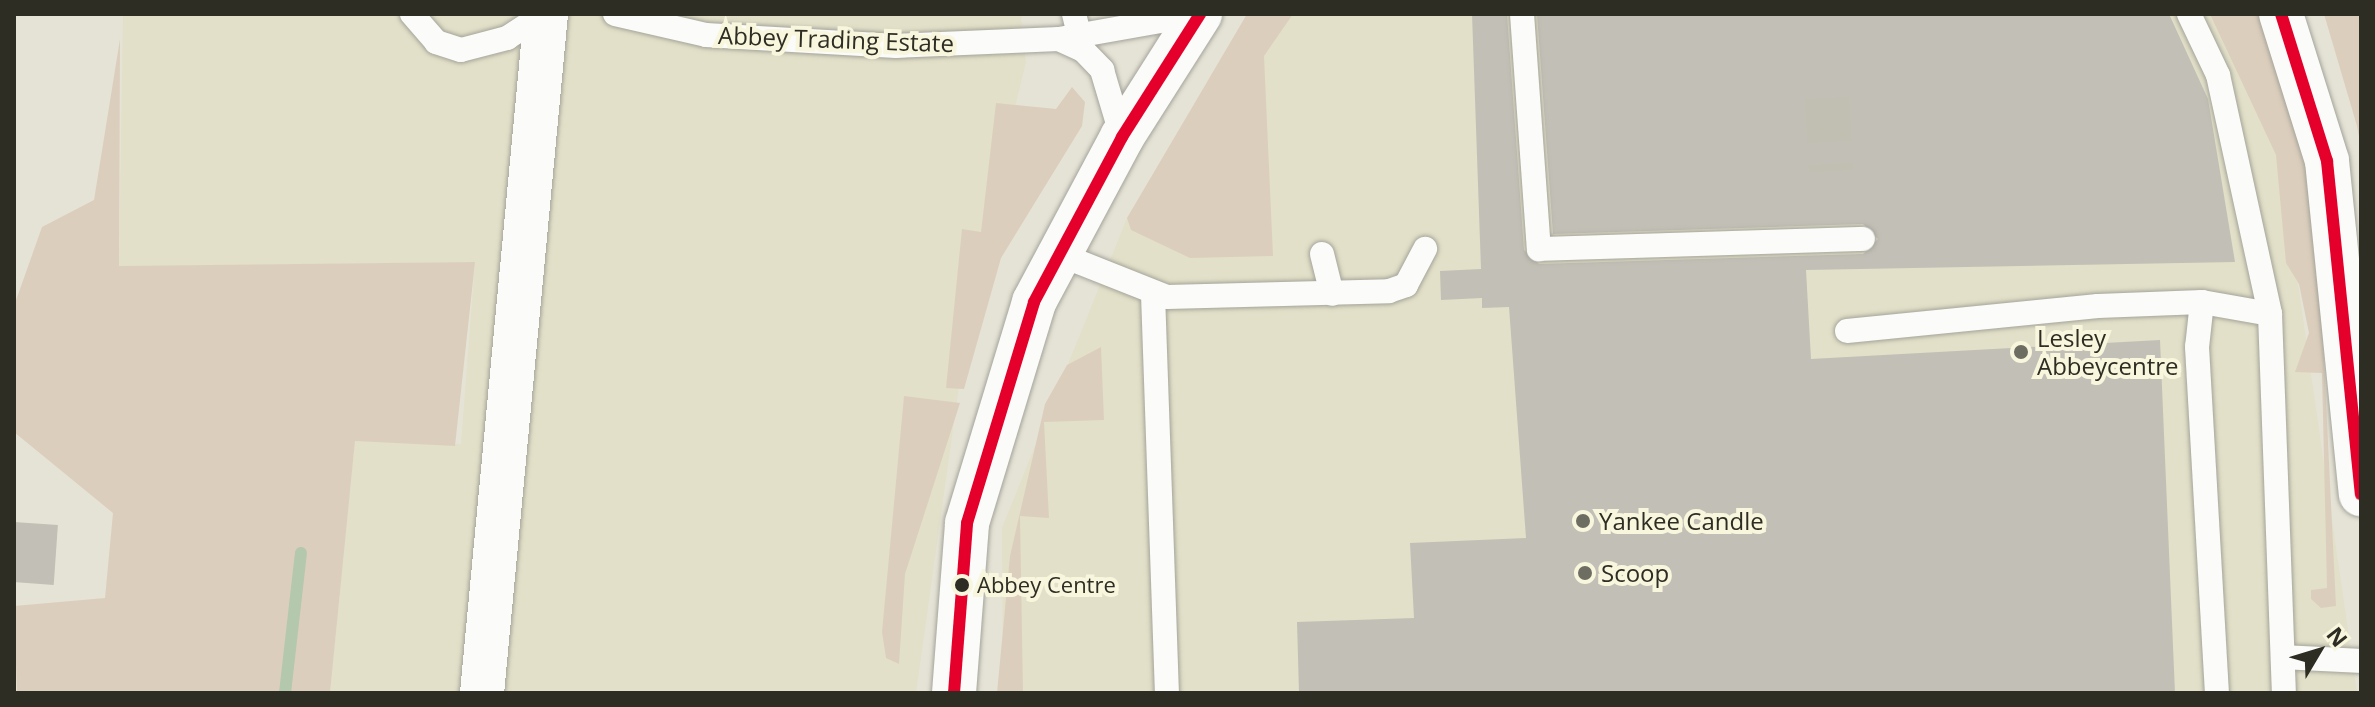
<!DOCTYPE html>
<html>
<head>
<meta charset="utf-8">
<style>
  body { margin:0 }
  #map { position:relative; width:2375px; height:707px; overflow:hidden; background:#e5e3d6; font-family:"Open Sans",sans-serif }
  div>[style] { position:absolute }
  .built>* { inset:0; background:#e2e0c8 }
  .green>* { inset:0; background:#dccebd }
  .stream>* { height:12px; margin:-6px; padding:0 6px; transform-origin:6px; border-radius:6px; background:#b3c8ad }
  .building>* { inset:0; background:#c2bfb6; transform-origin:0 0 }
  .street-tunnel>* { height:44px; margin-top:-22px; transform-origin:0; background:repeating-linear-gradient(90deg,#c0bfb2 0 44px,transparent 0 66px) }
  .roads { filter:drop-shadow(0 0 2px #a5a49a) drop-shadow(0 0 2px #a5a49a) }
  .lane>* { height:24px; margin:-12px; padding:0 12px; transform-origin:12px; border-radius:12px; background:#fbfbf9 }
  .street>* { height:44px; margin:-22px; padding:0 22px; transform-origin:22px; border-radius:22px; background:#fbfbf9 }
  .secondary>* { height:44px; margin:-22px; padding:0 22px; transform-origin:22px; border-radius:22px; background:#fbfbf9 }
  .bus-1>* { height:12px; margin:-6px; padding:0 6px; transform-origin:6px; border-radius:6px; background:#e4002b }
  .dots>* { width:22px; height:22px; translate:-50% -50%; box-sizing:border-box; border:4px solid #f8f6dd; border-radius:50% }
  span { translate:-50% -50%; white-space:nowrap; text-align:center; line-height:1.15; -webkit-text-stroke:8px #f8f6dd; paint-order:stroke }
  .bus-label { font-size:22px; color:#2e2d23 }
  .left { translate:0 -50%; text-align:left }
  .street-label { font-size:24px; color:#2e2d23 }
  .poi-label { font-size:24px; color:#2e2d23 }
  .frame { position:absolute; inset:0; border:16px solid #2e2d23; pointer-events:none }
  .north { position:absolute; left:2279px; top:611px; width:80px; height:80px; -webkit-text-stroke:6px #f8f6dd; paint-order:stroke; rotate:52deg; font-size:22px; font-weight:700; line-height:32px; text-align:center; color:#2e2d23 }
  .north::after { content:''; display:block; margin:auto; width:28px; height:36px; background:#2e2d23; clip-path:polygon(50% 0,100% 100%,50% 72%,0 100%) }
</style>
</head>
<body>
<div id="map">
  <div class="built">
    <div style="clip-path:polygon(123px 14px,1028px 14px,1021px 17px,1026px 62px,975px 272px,916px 693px,330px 693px,355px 440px,461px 444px,475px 262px,119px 267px)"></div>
    <div style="clip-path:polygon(1249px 14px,2259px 14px,2357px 693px,1003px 693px,1002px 528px,1127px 218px)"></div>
  </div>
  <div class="green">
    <div style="clip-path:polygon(1247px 14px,1293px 14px,1264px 56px,1273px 256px,1190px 258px,1131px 230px,1127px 218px)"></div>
    <div style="clip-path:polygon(2210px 14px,2260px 14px,2316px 196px,2336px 606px,2321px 608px,2311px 599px,2311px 590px,2327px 588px,2322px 373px,2295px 372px,2309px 333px,2299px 284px,2286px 263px,2276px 155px)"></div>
    <div style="clip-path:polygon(2324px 14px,2361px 14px,2361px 147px,2357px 126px)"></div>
    <div style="clip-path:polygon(120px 39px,119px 266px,475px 262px,455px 446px,355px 441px,330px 693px,17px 693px,14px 606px,105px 598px,113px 513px,14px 432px,14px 306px,42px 227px,94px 200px)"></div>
    <div style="clip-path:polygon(1072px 87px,1085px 102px,1082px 126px,1001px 258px,964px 389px,946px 388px,962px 229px,981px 232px,996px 103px,1056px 109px)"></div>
    <div style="clip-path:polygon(1101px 347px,1104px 420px,1044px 422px,1049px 518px,1020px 516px,1023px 693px,997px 693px,1010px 556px,1045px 404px,1067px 365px)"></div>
    <div style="clip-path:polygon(904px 396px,960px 403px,905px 574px,899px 664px,886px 658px,882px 632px)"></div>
  </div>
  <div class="stream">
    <div style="left:285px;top:693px;width:141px;rotate:-83.5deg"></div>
  </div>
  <div class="building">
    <div style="clip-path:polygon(1472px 14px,1507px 14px,1524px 250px,1539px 264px,1863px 254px,1878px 239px,1863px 224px,1553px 234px,1537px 14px,2169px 14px,2208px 99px,2235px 262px,1806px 270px,1811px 359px,2160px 340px,2175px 693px,1299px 693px,1297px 622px,1414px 618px,1410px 543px,1526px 538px,1509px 307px,1482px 308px,1482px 298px,1441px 300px,1440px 271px,1481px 269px)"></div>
    <div style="left:14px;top:522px;width:44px;height:60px;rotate:4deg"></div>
  </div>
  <div class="street-tunnel">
    <div style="left:1827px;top:98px;width:73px;rotate:86.9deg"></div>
  </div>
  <div class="roads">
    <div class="lane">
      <div style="left:412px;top:14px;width:37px;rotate:49deg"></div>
      <div style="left:436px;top:42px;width:26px;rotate:18deg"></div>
      <div style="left:461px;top:50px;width:48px;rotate:-14.6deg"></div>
      <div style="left:507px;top:38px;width:44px;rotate:-33deg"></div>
      <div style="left:615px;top:14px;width:93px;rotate:13deg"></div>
      <div style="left:706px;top:35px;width:190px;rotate:3.3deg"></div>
      <div style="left:896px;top:46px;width:163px;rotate:-2.5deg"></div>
      <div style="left:1059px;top:39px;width:142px;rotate:-10.1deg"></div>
      <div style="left:1074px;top:14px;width:37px;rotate:76deg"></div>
      <div style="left:1522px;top:14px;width:236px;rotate:85.9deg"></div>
      <div style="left:1539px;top:249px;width:324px;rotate:-1.8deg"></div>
      <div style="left:2189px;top:14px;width:68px;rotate:64.6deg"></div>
      <div style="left:2218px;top:75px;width:245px;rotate:77.7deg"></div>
      <div style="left:2270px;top:314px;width:379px;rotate:87.9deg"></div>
      <div style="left:1059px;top:39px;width:26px;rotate:25deg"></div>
      <div style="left:1083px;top:50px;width:28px;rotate:46deg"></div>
      <div style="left:1102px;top:70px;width:70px;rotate:73.4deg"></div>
      <div style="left:1056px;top:253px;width:119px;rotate:21.6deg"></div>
      <div style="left:1167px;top:297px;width:222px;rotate:-1.5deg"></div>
      <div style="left:1389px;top:291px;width:18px;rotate:-19deg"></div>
      <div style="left:1406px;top:285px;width:41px;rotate:-62.2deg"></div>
      <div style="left:1322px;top:254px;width:41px;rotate:76deg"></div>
      <div style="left:1153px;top:294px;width:399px;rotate:88deg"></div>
      <div style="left:2202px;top:302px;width:45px;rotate:96.3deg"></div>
      <div style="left:2197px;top:347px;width:347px;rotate:86.7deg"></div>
      <div style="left:1847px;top:331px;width:252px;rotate:-5.7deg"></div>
      <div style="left:2098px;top:306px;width:104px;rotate:-2.2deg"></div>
      <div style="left:2202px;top:302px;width:69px;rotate:10deg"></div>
      <div style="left:2283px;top:657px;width:78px;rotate:2.9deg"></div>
    </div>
    <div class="street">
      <div style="left:482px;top:693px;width:682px;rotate:-84.62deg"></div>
    </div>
    <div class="secondary">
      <div style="left:2281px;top:14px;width:154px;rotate:72.6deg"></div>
      <div style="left:2327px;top:161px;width:335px;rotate:84.2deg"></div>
      <div style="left:954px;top:693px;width:170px;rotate:-85.6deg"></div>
      <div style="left:967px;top:523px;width:231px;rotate:-73.1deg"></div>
      <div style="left:1034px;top:302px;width:187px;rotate:-61.9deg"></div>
      <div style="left:1122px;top:137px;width:146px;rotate:-57.6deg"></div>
    </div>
  </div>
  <div class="bus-1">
    <div style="left:2281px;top:14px;width:154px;rotate:72.6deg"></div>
    <div style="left:2327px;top:161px;width:335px;rotate:84.2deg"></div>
    <div style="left:954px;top:693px;width:170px;rotate:-85.6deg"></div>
    <div style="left:967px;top:523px;width:231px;rotate:-73.1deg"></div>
    <div style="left:1034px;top:302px;width:187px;rotate:-61.9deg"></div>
    <div style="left:1122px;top:137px;width:146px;rotate:-57.6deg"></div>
  </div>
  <div class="dots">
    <div style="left:2021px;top:352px;background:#6e6d62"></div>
    <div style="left:1583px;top:521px;background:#6e6d62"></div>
    <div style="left:1585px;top:573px;background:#6e6d62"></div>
    <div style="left:962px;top:585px;background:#2e2d23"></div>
  </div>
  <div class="bus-label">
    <span class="left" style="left:977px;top:585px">Abbey Centre</span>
  </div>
  <div class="street-label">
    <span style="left:836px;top:39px;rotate:2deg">Abbey Trading Estate</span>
  </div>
  <div class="poi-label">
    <span class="left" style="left:2037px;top:352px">Lesley<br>Abbeycentre</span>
    <span class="left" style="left:1599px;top:521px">Yankee Candle</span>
    <span class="left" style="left:1601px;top:573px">Scoop</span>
  </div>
  <div class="frame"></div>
  <div class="north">N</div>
</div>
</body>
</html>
